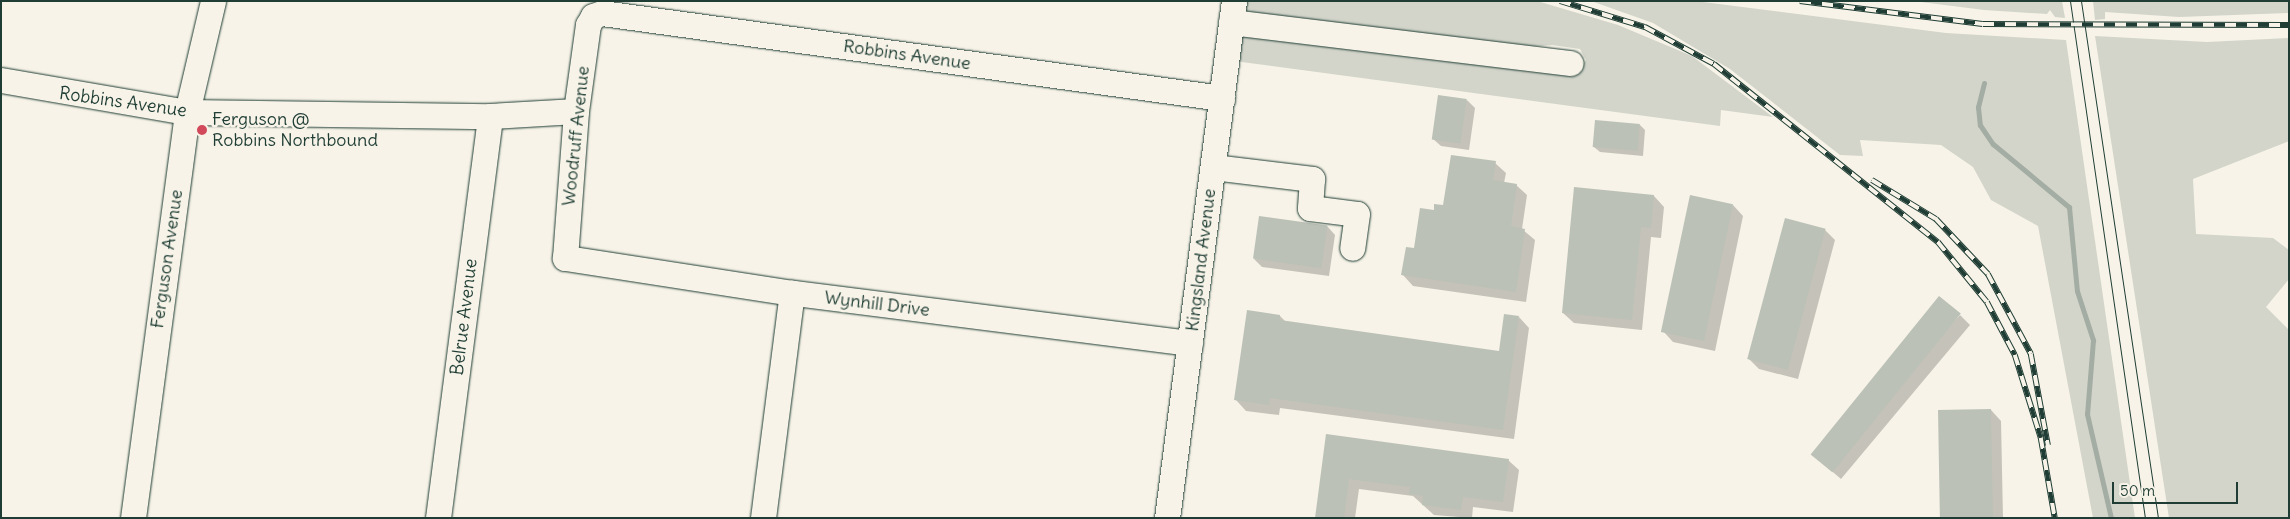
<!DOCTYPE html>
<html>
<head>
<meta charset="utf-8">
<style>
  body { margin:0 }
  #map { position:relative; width:2290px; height:519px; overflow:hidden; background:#f7f3e8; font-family:Delius,sans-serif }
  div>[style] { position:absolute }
  .green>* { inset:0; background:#d3d5ca }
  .shadow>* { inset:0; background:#0003 }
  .stream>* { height:5px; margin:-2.5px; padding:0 2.5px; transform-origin:2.5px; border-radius:2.5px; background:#a4ada3 }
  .building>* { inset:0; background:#bbc1b6; transform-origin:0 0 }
  .roads { filter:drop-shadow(0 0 1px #1f3d34) drop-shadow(0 0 1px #1f3d34) }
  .minor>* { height:25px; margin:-12.5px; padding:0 12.5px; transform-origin:12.5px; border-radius:12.5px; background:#f7f3e8 }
  .tram>* { height:1px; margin:-0.5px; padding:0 0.5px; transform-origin:0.5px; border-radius:0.5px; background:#1f3d34 }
  .rail>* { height:5.5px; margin-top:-2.75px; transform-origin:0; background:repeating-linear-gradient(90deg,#f7f3e8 0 11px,#1f3d34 0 22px); box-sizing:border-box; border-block:1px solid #1f3d34 }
  .dots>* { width:14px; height:14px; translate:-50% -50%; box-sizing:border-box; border:2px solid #f7f3e8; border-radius:50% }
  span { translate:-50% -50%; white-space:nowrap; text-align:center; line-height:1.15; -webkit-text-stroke:5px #f7f3e8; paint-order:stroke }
  .street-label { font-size:18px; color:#1f3d34 }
  .poi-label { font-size:18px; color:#1f3d34 }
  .left { translate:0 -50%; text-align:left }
  .frame { position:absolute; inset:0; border:2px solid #1f3d34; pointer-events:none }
  .scale { position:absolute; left:2112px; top:482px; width:126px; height:22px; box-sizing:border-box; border:2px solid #1f3d34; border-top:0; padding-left:6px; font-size:15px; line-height:18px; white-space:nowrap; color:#1f3d34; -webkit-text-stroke:4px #f7f3e8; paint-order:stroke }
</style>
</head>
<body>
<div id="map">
  <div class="green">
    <div style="clip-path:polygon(1243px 1px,1537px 1px,1618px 25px,1692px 56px,1773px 117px,1721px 110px,1720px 126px,1234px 61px,1239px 31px,1576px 72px,1586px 60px,1580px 49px,1552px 45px,1510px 49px,1241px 16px)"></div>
    <div style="clip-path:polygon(1591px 1px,1695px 1px,1946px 33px,2066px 40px,2135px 518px,2093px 518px,2038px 226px,1991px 200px,1973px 167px,1941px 145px,1860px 140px,1863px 156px,1840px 155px,1730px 69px,1653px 23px)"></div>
    <div style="clip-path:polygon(1913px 1px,2062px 1px,2065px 18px,2055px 17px,2050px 10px,2047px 14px,1984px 10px)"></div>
    <div style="clip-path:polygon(2093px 1px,2289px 1px,2289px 13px,2179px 17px,2105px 12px,2105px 19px,2095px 20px)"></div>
    <div style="clip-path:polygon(2095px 36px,2207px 42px,2289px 38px,2289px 141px,2193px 179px,2196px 234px,2273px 238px,2289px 250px,2289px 279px,2266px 307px,2289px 330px,2289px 518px,2169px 518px)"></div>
  </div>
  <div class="shadow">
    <div style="clip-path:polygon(1467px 100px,1475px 108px,1469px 150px,1441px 146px,1432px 138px)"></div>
    <div style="clip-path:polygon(1640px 125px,1645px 130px,1643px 156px,1600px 152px,1594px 147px)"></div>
    <div style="clip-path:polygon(1495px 163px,1506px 173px,1504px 183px,1516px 185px,1527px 195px,1522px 229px,1535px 240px,1526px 302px,1413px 286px,1403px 275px,1435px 212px)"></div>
    <div style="clip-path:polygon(1654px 196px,1664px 207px,1661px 238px,1651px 237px,1642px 330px,1574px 323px,1563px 313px)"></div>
    <div style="clip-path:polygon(1733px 205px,1743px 216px,1715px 351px,1673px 342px,1663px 331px)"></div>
    <div style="clip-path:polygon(1327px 226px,1335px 235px,1329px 276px,1262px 267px,1254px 259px)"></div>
    <div style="clip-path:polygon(1825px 230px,1835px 240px,1798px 379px,1759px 369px,1748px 358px)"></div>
    <div style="clip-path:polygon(1960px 315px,1970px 325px,1841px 479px,1821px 462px)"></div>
    <div style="clip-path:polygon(1280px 316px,1287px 323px,1500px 352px,1519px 317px,1529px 328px,1514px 439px,1280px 408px,1279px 415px,1246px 411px,1236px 400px)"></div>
    <div style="clip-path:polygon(1991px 410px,2001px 421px,2003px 518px,1942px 518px)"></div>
    <div style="clip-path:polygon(1327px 435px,1508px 460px,1519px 470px,1513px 512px,1473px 507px,1472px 518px,1434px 515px,1413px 496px,1359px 489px,1355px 518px,1316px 518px)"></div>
  </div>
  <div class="stream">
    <div style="left:1984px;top:83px;width:25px;rotate:104deg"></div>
    <div style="left:1978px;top:107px;width:18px;rotate:84deg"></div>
    <div style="left:1980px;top:125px;width:23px;rotate:56deg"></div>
    <div style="left:1993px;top:144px;width:99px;rotate:39.7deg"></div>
    <div style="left:2069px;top:207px;width:84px;rotate:84.6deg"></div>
    <div style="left:2077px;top:291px;width:52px;rotate:71.9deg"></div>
    <div style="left:2093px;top:340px;width:74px;rotate:94.6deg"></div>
    <div style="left:2087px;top:414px;width:107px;rotate:77deg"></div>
  </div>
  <div class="building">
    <div style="left:1438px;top:95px;width:29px;height:45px;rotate:8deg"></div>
    <div style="left:1595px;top:120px;width:45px;height:27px;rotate:5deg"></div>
    <div style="clip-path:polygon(1451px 155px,1496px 161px,1493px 180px,1517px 184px,1511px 226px,1525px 229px,1516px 292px,1401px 275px,1406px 247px,1414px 248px,1420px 208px,1434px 210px,1434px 204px,1443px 205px)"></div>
    <div style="clip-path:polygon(1574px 187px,1654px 195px,1651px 228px,1641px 227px,1632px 320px,1562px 313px)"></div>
    <div style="left:1690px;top:195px;width:44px;height:140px;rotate:12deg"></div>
    <div style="left:1259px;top:216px;width:69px;height:43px;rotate:8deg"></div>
    <div style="left:1785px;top:218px;width:42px;height:146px;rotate:15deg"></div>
    <div style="left:1939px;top:296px;width:28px;height:204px;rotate:39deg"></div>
    <div style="clip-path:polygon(1247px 310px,1280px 315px,1280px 320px,1499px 351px,1504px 314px,1519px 316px,1503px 430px,1270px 398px,1269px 405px,1234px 400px)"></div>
    <div style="left:1991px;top:409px;width:109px;height:53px;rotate:89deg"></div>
    <div style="clip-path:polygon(1326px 434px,1509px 459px,1503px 502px,1463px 497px,1461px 510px,1422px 505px,1423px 496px,1409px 494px,1410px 487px,1349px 479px,1344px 518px,1315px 518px)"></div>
  </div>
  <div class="roads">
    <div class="minor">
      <div style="left:1231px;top:22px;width:342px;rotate:6.9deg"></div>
      <div style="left:1px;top:80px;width:189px;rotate:9.8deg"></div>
      <div style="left:187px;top:112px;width:303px;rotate:0.8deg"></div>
      <div style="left:490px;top:116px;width:86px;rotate:-3.3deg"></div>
      <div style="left:1213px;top:167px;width:100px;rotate:6.9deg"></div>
      <div style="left:1312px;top:179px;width:29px;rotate:94deg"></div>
      <div style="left:1310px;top:208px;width:47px;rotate:7.3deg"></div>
      <div style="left:1357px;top:214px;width:34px;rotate:98deg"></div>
      <div style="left:1190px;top:343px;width:401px;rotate:-172.8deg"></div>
      <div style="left:792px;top:293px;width:230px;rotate:-171.2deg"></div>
      <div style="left:565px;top:258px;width:147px;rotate:-85.7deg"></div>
      <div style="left:576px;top:111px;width:87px;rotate:-82.1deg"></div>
      <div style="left:588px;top:25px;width:10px;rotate:-61deg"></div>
      <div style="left:593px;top:16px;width:9px;rotate:-18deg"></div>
      <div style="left:602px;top:13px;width:626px;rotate:7.81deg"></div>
      <div style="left:133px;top:518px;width:410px;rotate:-82.4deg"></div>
      <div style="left:187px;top:112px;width:114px;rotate:-76.8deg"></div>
      <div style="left:438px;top:518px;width:405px;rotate:-82.6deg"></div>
      <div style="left:763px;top:518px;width:227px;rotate:-82.7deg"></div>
      <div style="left:1167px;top:518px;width:521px;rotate:-82.62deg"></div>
    </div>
  </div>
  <div class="tram">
    <div style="left:2070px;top:1px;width:522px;rotate:81.75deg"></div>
    <div style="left:2081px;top:1px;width:523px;rotate:81.53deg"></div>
  </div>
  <div class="rail">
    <div style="left:1560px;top:1px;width:89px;rotate:17deg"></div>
    <div style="left:1645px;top:27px;width:78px;rotate:28.2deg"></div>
    <div style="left:1714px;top:64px;width:286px;rotate:38.5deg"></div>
    <div style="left:1938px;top:242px;width:77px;rotate:50.8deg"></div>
    <div style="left:1987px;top:302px;width:60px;rotate:62.2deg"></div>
    <div style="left:2015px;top:355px;width:87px;rotate:72.6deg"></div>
    <div style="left:2041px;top:438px;width:81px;rotate:80.1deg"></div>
    <div style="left:1800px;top:1px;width:184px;rotate:7.2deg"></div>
    <div style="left:1983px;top:24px;width:306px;rotate:0.2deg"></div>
    <div style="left:1872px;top:180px;width:75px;rotate:31.4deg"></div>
    <div style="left:1936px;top:219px;width:76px;rotate:46.6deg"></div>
    <div style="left:1988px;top:274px;width:91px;rotate:61.7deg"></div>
    <div style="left:2031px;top:354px;width:93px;rotate:79.4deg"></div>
  </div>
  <div class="dots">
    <div style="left:202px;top:130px;background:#d1495b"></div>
  </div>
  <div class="street-label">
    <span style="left:907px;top:55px;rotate:8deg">Robbins Avenue</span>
    <span style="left:123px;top:102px;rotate:8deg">Robbins Avenue</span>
    <span style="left:576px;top:136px;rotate:-84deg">Woodruff Avenue</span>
    <span style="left:167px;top:259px;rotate:-82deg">Ferguson Avenue</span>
    <span style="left:1201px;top:260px;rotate:-83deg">Kingsland Avenue</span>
    <span style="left:877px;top:304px;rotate:7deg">Wynhill Drive</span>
    <span style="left:464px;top:317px;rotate:-83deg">Belrue Avenue</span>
  </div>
  <div class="poi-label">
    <span class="left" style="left:212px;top:130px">Ferguson @<br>Robbins Northbound</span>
  </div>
  <div class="frame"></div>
  <div class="scale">50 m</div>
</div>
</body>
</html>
